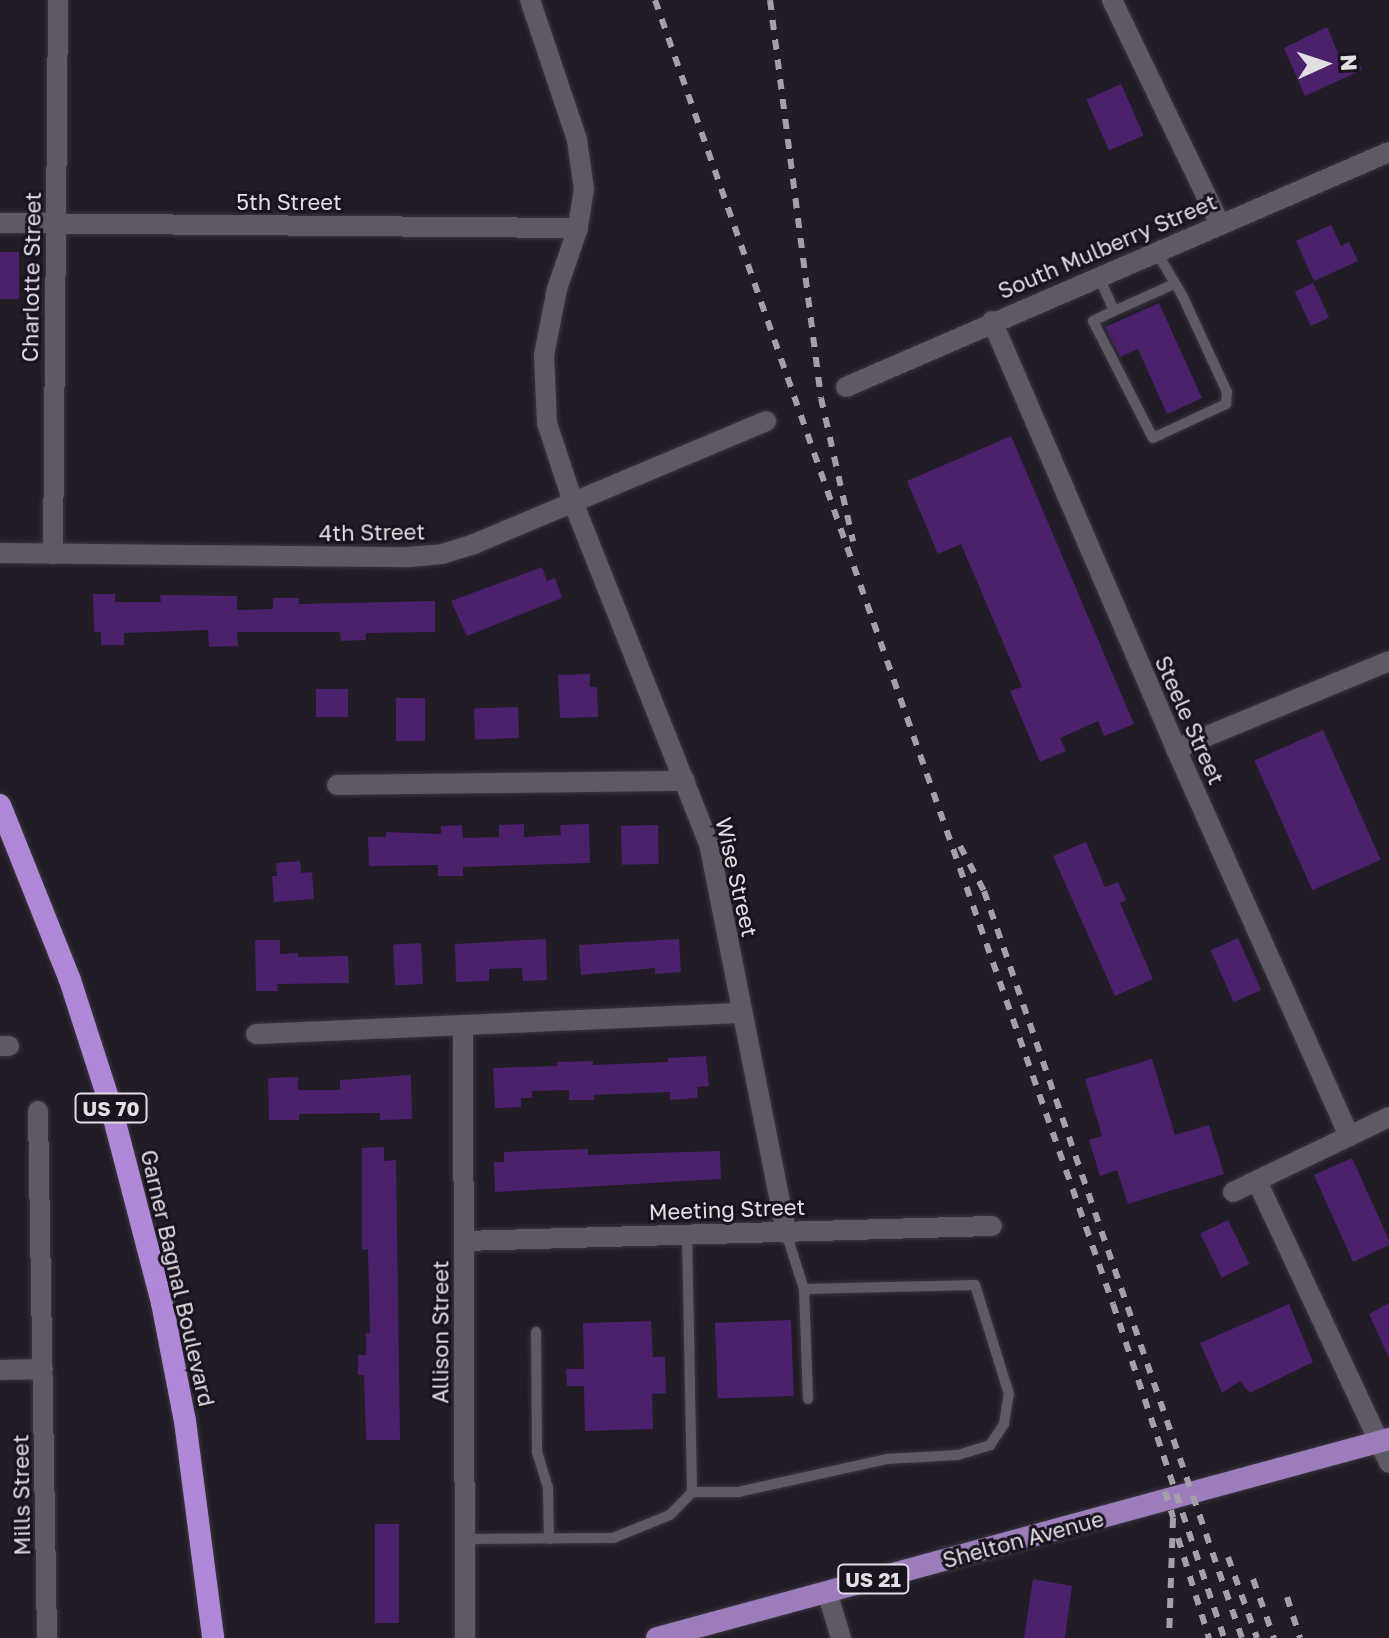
<!DOCTYPE html>
<html>
<head>
<meta charset="utf-8">
<style>
  body { margin:0 }
  #map { position:relative; width:1389px; height:1638px; overflow:hidden; background:#211c26; font-family:"Golos Text",sans-serif }
  div>[style] { position:absolute }
  .building>* { inset:0; background:#4b216c; transform-origin:0 0 }
  .roads { filter:drop-shadow(0 0 2px #3a363e) drop-shadow(0 0 2px #3a363e) }
  .service>* { height:10px; margin:-5px; padding:0 5px; transform-origin:5px; border-radius:5px; background:#5f5965 }
  .minor>* { height:20px; margin:-10px; padding:0 10px; transform-origin:10px; border-radius:10px; background:#5f5965 }
  .primary>* { height:22px; margin:-11px; padding:0 11px; transform-origin:11px; border-radius:11px; background:#9c7cbb }
  .trunk>* { height:22px; margin:-11px; padding:0 11px; transform-origin:11px; border-radius:11px; background:#b088d8 }
  .rail>* { height:6px; margin-top:-3px; transform-origin:0; background:repeating-linear-gradient(90deg,#a4a0a7 0 10px,transparent 0 20px) }
  span { translate:-50% -50%; white-space:nowrap; text-align:center; line-height:1.15; -webkit-text-stroke:6px #18131d; paint-order:stroke }
  .shield-label span { padding:2px 6px; background:#18131d; border:2px solid; border-radius:6px; -webkit-text-stroke-width:0 }
  .shield-label { font-size:20px; color:#e1dee4; font-weight:700 }
  .street-label { font-size:22px; color:#e1dee4 }
  .north { position:absolute; left:1285px; top:24px; width:80px; height:80px; -webkit-text-stroke:6px #18131d; paint-order:stroke; rotate:87deg; font-size:22px; font-weight:700; line-height:32px; text-align:center; color:#e1dee4 }
  .north::after { content:''; display:block; margin:auto; width:28px; height:36px; background:#e1dee4; clip-path:polygon(50% 0,100% 100%,50% 72%,0 100%) }
</style>
</head>
<body>
<div id="map">
  <div class="building">
    <div style="clip-path:polygon(1327px 27px,1342px 62px,1356px 55px,1362px 70px,1305px 96px,1284px 48px)"></div>
    <div style="left:1121px;top:84px;width:56px;height:38px;rotate:66deg"></div>
    <div style="clip-path:polygon(1331px 225px,1341px 246px,1349px 242px,1358px 261px,1314px 281px,1296px 241px)"></div>
    <div style="left:0;top:252px;width:19px;height:47px"></div>
    <div style="left:1313px;top:283px;width:38px;height:20px;rotate:65deg"></div>
    <div style="clip-path:polygon(1159px 303px,1202px 398px,1167px 414px,1138px 349px,1120px 357px,1105px 327px)"></div>
    <div style="clip-path:polygon(1011px 436px,1134px 724px,1104px 736px,1098px 721px,1060px 738px,1066px 751px,1040px 762px,1010px 691px,1022px 687px,961px 544px,938px 554px,907px 481px)"></div>
    <div style="clip-path:polygon(542px 567px,547px 581px,555px 578px,562px 598px,467px 636px,451px 601px)"></div>
    <div style="clip-path:polygon(93px 594px,115px 594px,115px 602px,161px 602px,160px 595px,237px 596px,237px 610px,273px 609px,273px 598px,299px 598px,299px 604px,435px 601px,435px 632px,366px 633px,366px 640px,341px 641px,340px 632px,237px 632px,238px 646px,209px 647px,208px 630px,124px 633px,124px 645px,101px 645px,101px 632px,94px 632px)"></div>
    <div style="clip-path:polygon(590px 674px,590px 687px,597px 687px,598px 717px,560px 718px,558px 675px)"></div>
    <div style="left:348px;top:689px;width:28px;height:32px;rotate:90deg"></div>
    <div style="left:396px;top:698px;width:29px;height:43px"></div>
    <div style="left:518px;top:707px;width:31px;height:44px;rotate:88deg"></div>
    <div style="left:1323px;top:730px;width:142px;height:75px;rotate:66deg"></div>
    <div style="clip-path:polygon(524px 824px,524px 837px,561px 835px,560px 825px,589px 824px,590px 863px,463px 867px,463px 876px,438px 876px,438px 865px,369px 866px,368px 837px,386px 837px,386px 832px,441px 834px,441px 826px,462px 825px,463px 838px,499px 837px,499px 825px)"></div>
    <div style="left:658px;top:825px;width:39px;height:37px;rotate:89deg"></div>
    <div style="clip-path:polygon(1086px 842px,1105px 887px,1118px 882px,1126px 900px,1120px 903px,1153px 979px,1115px 996px,1053px 856px)"></div>
    <div style="clip-path:polygon(300px 861px,301px 873px,312px 872px,314px 899px,274px 902px,272px 876px,277px 876px,276px 863px)"></div>
    <div style="left:1238px;top:938px;width:57px;height:30px;rotate:66deg"></div>
    <div style="clip-path:polygon(546px 939px,547px 980px,523px 981px,522px 968px,489px 969px,489px 981px,456px 982px,455px 944px)"></div>
    <div style="clip-path:polygon(679px 939px,681px 972px,655px 974px,655px 968px,581px 975px,579px 945px)"></div>
    <div style="clip-path:polygon(255px 940px,280px 940px,280px 954px,298px 953px,298px 957px,348px 956px,349px 983px,277px 984px,278px 991px,256px 991px)"></div>
    <div style="left:421px;top:943px;width:41px;height:28px;rotate:87deg"></div>
    <div style="clip-path:polygon(706px 1056px,709px 1086px,697px 1087px,698px 1098px,670px 1100px,670px 1092px,594px 1095px,594px 1100px,569px 1100px,569px 1090px,532px 1091px,532px 1098px,521px 1098px,521px 1107px,495px 1108px,493px 1068px,557px 1066px,557px 1062px,593px 1061px,593px 1065px,668px 1062px,668px 1058px)"></div>
    <div style="clip-path:polygon(1152px 1059px,1175px 1135px,1209px 1125px,1224px 1174px,1128px 1204px,1117px 1170px,1100px 1176px,1089px 1140px,1102px 1136px,1085px 1079px)"></div>
    <div style="clip-path:polygon(411px 1075px,412px 1119px,380px 1120px,380px 1113px,299px 1114px,299px 1120px,269px 1120px,268px 1078px,298px 1077px,298px 1090px,340px 1090px,340px 1080px)"></div>
    <div style="clip-path:polygon(384px 1147px,384px 1161px,396px 1160px,400px 1440px,366px 1440px,364px 1375px,358px 1375px,358px 1355px,366px 1355px,366px 1333px,370px 1333px,368px 1249px,362px 1250px,362px 1148px)"></div>
    <div style="clip-path:polygon(588px 1149px,588px 1155px,720px 1151px,721px 1179px,495px 1192px,494px 1162px,504px 1162px,504px 1152px)"></div>
    <div style="clip-path:polygon(1352px 1158px,1389px 1240px,1389px 1245px,1353px 1262px,1314px 1175px)"></div>
    <div style="left:1228px;top:1220px;width:49px;height:31px;rotate:64deg"></div>
    <div style="clip-path:polygon(1389px 1303px,1389px 1358px,1369px 1314px)"></div>
    <div style="clip-path:polygon(1289px 1304px,1313px 1362px,1250px 1393px,1240px 1381px,1222px 1393px,1200px 1343px)"></div>
    <div style="left:791px;top:1320px;width:76px;height:76px;rotate:88deg"></div>
    <div style="clip-path:polygon(651px 1321px,653px 1357px,665px 1357px,666px 1393px,652px 1394px,653px 1429px,585px 1431px,584px 1386px,567px 1386px,566px 1369px,584px 1369px,583px 1323px)"></div>
    <div style="left:399px;top:1524px;width:99px;height:24px;rotate:90deg"></div>
    <div style="clip-path:polygon(1033px 1579px,1072px 1586px,1065px 1638px,1024px 1638px)"></div>
  </div>
  <div class="roads">
    <div class="service">
      <div style="left:1099px;top:277px;width:37px;rotate:66deg"></div>
      <div style="left:1114px;top:311px;width:23px;rotate:155deg"></div>
      <div style="left:1093px;top:321px;width:131px;rotate:62.9deg"></div>
      <div style="left:1153px;top:438px;width:81px;rotate:-25deg"></div>
      <div style="left:1226px;top:404px;width:12px;rotate:-85deg"></div>
      <div style="left:1227px;top:392px;width:107px;rotate:-114.9deg"></div>
      <div style="left:1182px;top:295px;width:51px;rotate:-120.6deg"></div>
      <div style="left:1114px;top:311px;width:66px;rotate:-24.2deg"></div>
      <div style="left:804px;top:1289px;width:110px;rotate:87.9deg"></div>
      <div style="left:536px;top:1332px;width:120px;rotate:89.5deg"></div>
      <div style="left:537px;top:1452px;width:37px;rotate:73deg"></div>
      <div style="left:548px;top:1487px;width:52px;rotate:88.9deg"></div>
      <div style="left:692px;top:1492px;width:46px"></div>
      <div style="left:738px;top:1492px;width:153px;rotate:-12.5deg"></div>
      <div style="left:887px;top:1459px;width:71px;rotate:-3.2deg"></div>
      <div style="left:958px;top:1455px;width:34px;rotate:-17deg"></div>
      <div style="left:990px;top:1445px;width:25px;rotate:-56deg"></div>
      <div style="left:1004px;top:1424px;width:30px;rotate:-81deg"></div>
      <div style="left:1009px;top:1394px;width:114px;rotate:-107.3deg"></div>
      <div style="left:975px;top:1285px;width:171px;rotate:178.7deg"></div>
      <div style="left:804px;top:1289px;width:59px;rotate:-107.8deg"></div>
      <div style="left:465px;top:1539px;width:148px;rotate:-0.4deg"></div>
      <div style="left:613px;top:1538px;width:61px;rotate:-22deg"></div>
      <div style="left:670px;top:1515px;width:32px;rotate:-46deg"></div>
      <div style="left:692px;top:1492px;width:258px;rotate:-91.1deg"></div>
    </div>
    <div class="minor">
      <div style="left:530px;top:0;width:148px;rotate:71.4deg"></div>
      <div style="left:577px;top:140px;width:49px;rotate:81.9deg"></div>
      <div style="left:584px;top:189px;width:39px;rotate:99deg"></div>
      <div style="left:578px;top:228px;width:65px;rotate:109deg"></div>
      <div style="left:557px;top:289px;width:67px;rotate:101.1deg"></div>
      <div style="left:544px;top:355px;width:68px;rotate:87.5deg"></div>
      <div style="left:547px;top:423px;width:83px;rotate:71.8deg"></div>
      <div style="left:573px;top:502px;width:367px;rotate:68.3deg"></div>
      <div style="left:709px;top:843px;width:398px;rotate:78.8deg"></div>
      <div style="left:1112px;top:0;width:249px;rotate:64.3deg"></div>
      <div style="left:0;top:223px;width:578px;rotate:0.5deg"></div>
      <div style="left:992px;top:321px;width:466px;rotate:66.7deg"></div>
      <div style="left:1176px;top:749px;width:424px;rotate:65.9deg"></div>
      <div style="left:846px;top:387px;width:592px;rotate:-23.4deg"></div>
      <div style="left:0;top:553px;width:409px;rotate:0.6deg"></div>
      <div style="left:409px;top:557px;width:33px;rotate:-5deg"></div>
      <div style="left:442px;top:554px;width:34px;rotate:-17deg"></div>
      <div style="left:474px;top:544px;width:317px;rotate:-22.8deg"></div>
      <div style="left:53px;top:554px;width:554px;rotate:-89.48deg"></div>
      <div style="left:1176px;top:749px;width:230px;rotate:-22.4deg"></div>
      <div style="left:337px;top:785px;width:348px;rotate:-0.7deg"></div>
      <div style="left:463px;top:1026px;width:612px;rotate:89.81deg"></div>
      <div style="left:256px;top:1034px;width:485px;rotate:-2.5deg"></div>
      <div style="left:0;top:1046px;width:9px"></div>
      <div style="left:38px;top:1111px;width:527px;rotate:89.02deg"></div>
      <div style="left:1257px;top:1181px;width:311px;rotate:64.9deg"></div>
      <div style="left:1233px;top:1192px;width:173px;rotate:-25.7deg"></div>
      <div style="left:464px;top:1241px;width:528px;rotate:-1.63deg"></div>
      <div style="left:0;top:1370px;width:43px;rotate:-1.3deg"></div>
      <div style="left:827px;top:1592px;width:48px;rotate:73.1deg"></div>
    </div>
    <div class="primary">
      <div style="left:657px;top:1638px;width:759px;rotate:-15.21deg"></div>
    </div>
    <div class="trunk">
      <div style="left:0;top:805px;width:188px;rotate:68.2deg"></div>
      <div style="left:70px;top:980px;width:133px;rotate:72.1deg"></div>
      <div style="left:111px;top:1107px;width:203px;rotate:75.4deg"></div>
      <div style="left:162px;top:1303px;width:120px;rotate:79deg"></div>
      <div style="left:185px;top:1421px;width:219px;rotate:82.6deg"></div>
    </div>
  </div>
  <div class="rail">
    <div style="left:655px;top:0;width:1382px;rotate:70.65deg"></div>
    <div style="left:1113px;top:1304px;width:352px;rotate:71.6deg"></div>
    <div style="left:770px;top:0;width:401px;rotate:82.7deg"></div>
    <div style="left:821px;top:398px;width:147px;rotate:77.4deg"></div>
    <div style="left:960px;top:846px;width:51px;rotate:61.9deg"></div>
    <div style="left:984px;top:891px;width:790px;rotate:70.95deg"></div>
    <div style="left:1165px;top:1491px;width:28px;rotate:73deg"></div>
    <div style="left:1173px;top:1518px;width:120px;rotate:91.9deg"></div>
    <div style="left:1178px;top:1538px;width:105px;rotate:72.8deg"></div>
    <div style="left:1228px;top:1557px;width:86px;rotate:70.3deg"></div>
    <div style="left:1253px;top:1579px;width:63px;rotate:70.4deg"></div>
    <div style="left:1287px;top:1597px;width:43px;rotate:72.4deg"></div>
  </div>
  <div class="shield-label">
    <span style="left:111px;top:1108px">US 70</span>
    <span style="left:873px;top:1579px">US 21</span>
  </div>
  <div class="street-label">
    <span style="left:289px;top:202px">5th Street</span>
    <span style="left:1107px;top:246px;rotate:-23deg">South Mulberry Street</span>
    <span style="left:31px;top:277px;rotate:-89deg">Charlotte Street</span>
    <span style="left:372px;top:532px;rotate:-1deg">4th Street</span>
    <span style="left:1190px;top:720px;rotate:66deg">Steele Street</span>
    <span style="left:737px;top:877px;rotate:77deg">Wise Street</span>
    <span style="left:727px;top:1209px;rotate:-2deg">Meeting Street</span>
    <span style="left:178px;top:1278px;rotate:77deg">Garner Bagnal Boulevard</span>
    <span style="left:440px;top:1332px;rotate:-90deg">Allison Street</span>
    <span style="left:21px;top:1495px;rotate:-91deg">Mills Street</span>
    <span style="left:1023px;top:1539px;rotate:-15deg">Shelton Avenue</span>
  </div>
  <div class="north">N</div>
</div>
</body>
</html>
